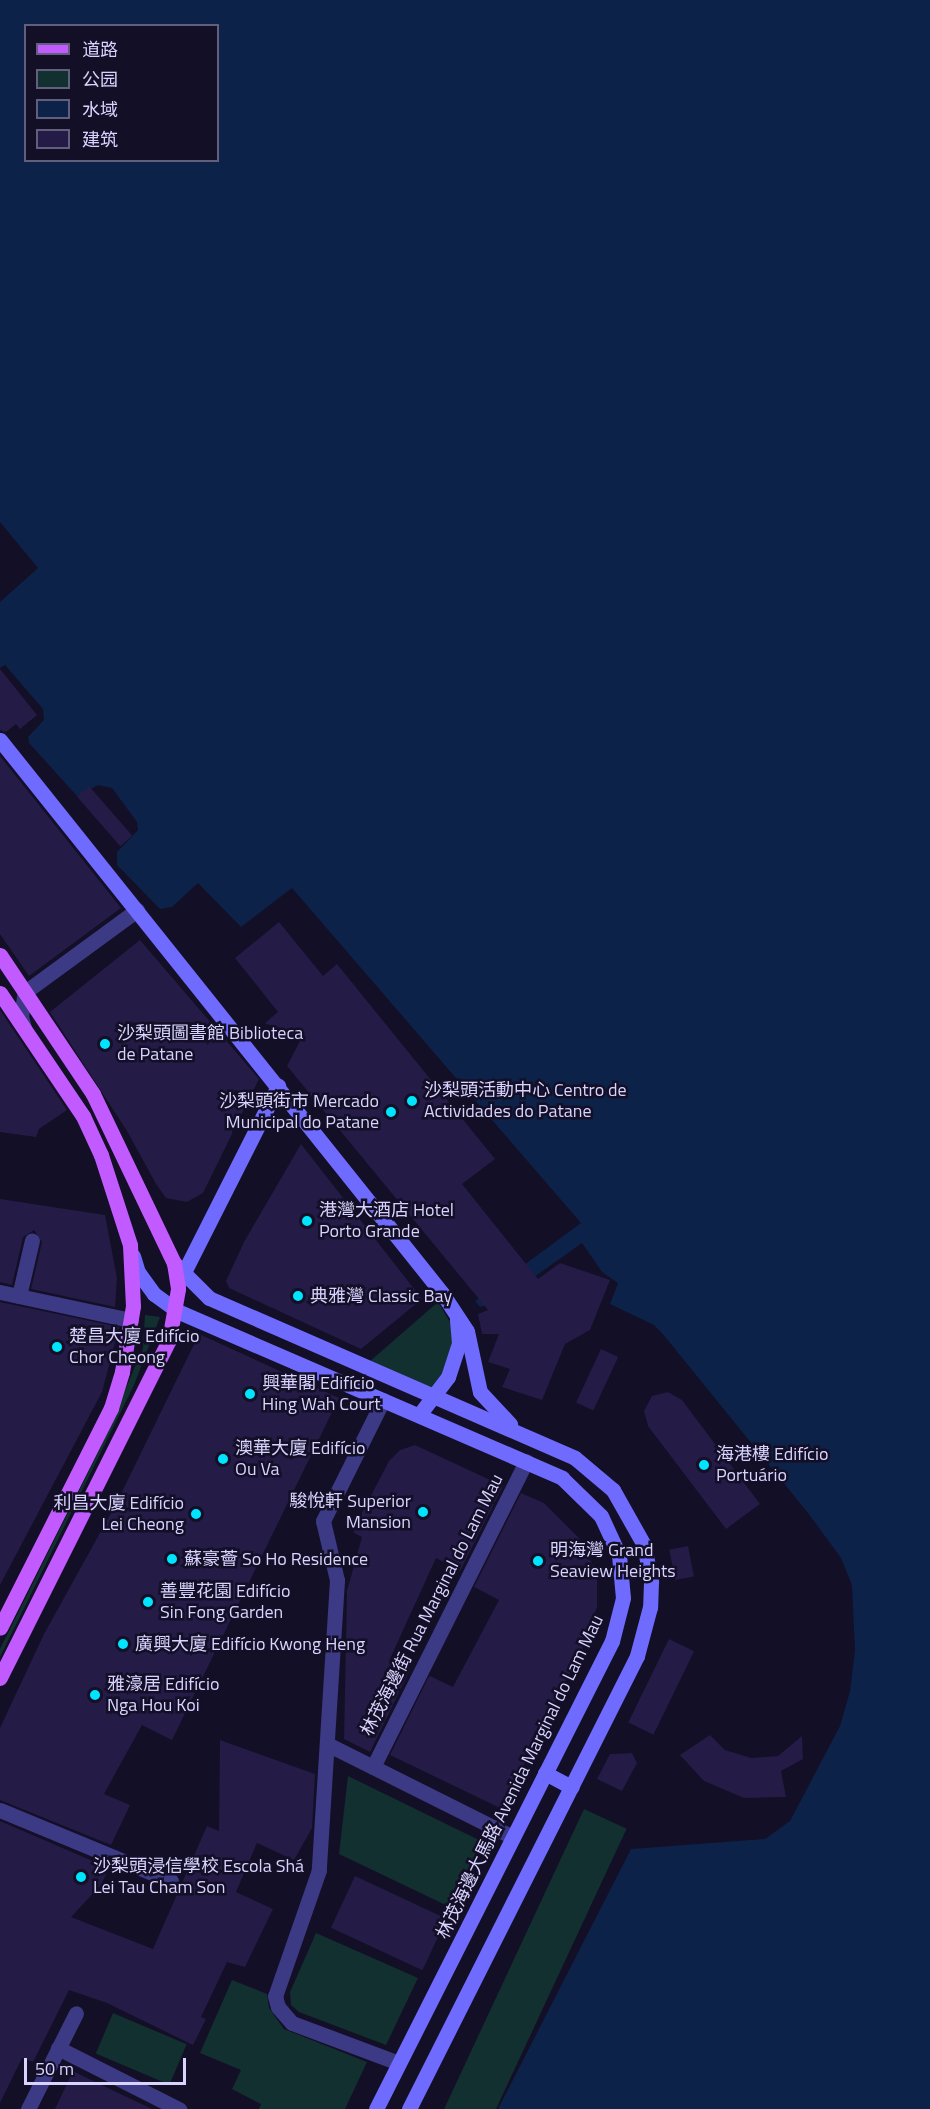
<!DOCTYPE html>
<html>
<head>
<meta charset="utf-8">
<style>
  body { margin:0 }
  #map { position:relative; width:930px; height:2109px; overflow:hidden; background:#130f26; font-family:"Titillium Web","Noto Sans SC",sans-serif }
  div>[style] { position:absolute }
  .green>* { inset:0; background:#12302f; transform-origin:0 0 }
  .water>* { inset:0; background:#0c2248 }
  .building>* { inset:0; background:#241b47; transform-origin:0 0 }
  .street>* { height:15px; margin:-7.5px; padding:0 7.5px; transform-origin:7.5px; border-radius:7.5px; background:#3d3a85 }
  .secondary>* { height:15px; margin:-7.5px; padding:0 7.5px; transform-origin:7.5px; border-radius:7.5px; background:#6f6bff }
  .primary>* { height:15px; margin:-7.5px; padding:0 7.5px; transform-origin:7.5px; border-radius:7.5px; background:#c25bff }
  .dots>* { width:16px; height:16px; translate:-50% -50%; box-sizing:border-box; border:3px solid #130f26; border-radius:50% }
  span { translate:-50% -50%; white-space:nowrap; text-align:center; line-height:1.15; -webkit-text-stroke:5px #130f26; paint-order:stroke }
  .poi-label { font-size:18px; color:#d9d4ff }
  .left { translate:0 -50%; text-align:left }
  .right { translate:-100% -50%; text-align:right }
  .street-label { font-size:18px; color:#d9d4ff }
  .legend { position:absolute; left:24px; top:24px; width:195px; height:138px; box-sizing:border-box; background:#130f26; border:2px solid #625e7d; margin:0; padding:8px 10px; list-style:none; font-size:18px; color:#d9d4ff }
  .legend li { display:flex; align-items:center; gap:12px; height:30px }
  .legend b { width:30px; border:2px solid #625e7d }
  .scale { position:absolute; left:24px; top:2058px; width:162px; height:27px; box-sizing:border-box; border:3px solid #d9d4ff; border-top:0; padding-left:8px; font-size:18px; line-height:21px; white-space:nowrap; color:#d9d4ff; -webkit-text-stroke:4px #130f26; paint-order:stroke }
</style>
</head>
<body>
<div id="map">
  <div class="green">
    <div style="clip-path:polygon(438px 1302px,454px 1329px,453px 1358px,430px 1390px,369px 1362px)"></div>
    <div style="clip-path:polygon(145px 1315px,160px 1317px,134px 1385px,0 1657px,0 1649px,100px 1449px,143px 1348px)"></div>
    <div style="clip-path:polygon(348px 1776px,483px 1842px,452px 1908px,339px 1854px)"></div>
    <div style="left:584px;top:1809px;width:47px;height:336px;rotate:25deg"></div>
    <div style="clip-path:polygon(316px 1933px,418px 1978px,386px 2045px,299px 2012px,291px 2005px,290px 1992px)"></div>
    <div style="clip-path:polygon(232px 1980px,267px 1994px,269px 2008px,284px 2029px,367px 2062px,345px 2109px,259px 2109px,261px 2104px,232px 2089px,241px 2070px,200px 2053px)"></div>
    <div style="left:113px;top:2013px;width:80px;height:44px;rotate:23deg"></div>
  </div>
  <div class="water">
    <div style="clip-path:polygon(evenodd,0 0,930px 0,930px 2109px,498px 2109px,631px 1849px,765px 1839px,790px 1821px,840px 1726px,850px 1691px,855px 1650px,852px 1585px,841px 1558px,808px 1513px,662px 1333px,654px 1325px,610px 1304px,618px 1283px,602px 1272px,582px 1243px,502px 1300px,480px 1307px,475px 1301px,581px 1223px,292px 888px,241px 927px,198px 883px,172px 907px,160px 909px,117px 865px,117px 852px,138px 830px,137px 822px,112px 788px,98px 785px,77px 796px,29px 743px,28px 737px,44px 720px,43px 709px,5px 665px,0 668px,0 602px,38px 568px,0 522px,0 0,26px 26px,218px 26px,218px 160px,26px 160px,26px 26px)"></div>
  </div>
  <div class="building">
    <div style="clip-path:polygon(0 669px,37px 715px,20px 729px,16px 724px,6px 732px,0 730px)"></div>
    <div style="clip-path:polygon(0 756px,121px 908px,29px 976px,0 934px)"></div>
    <div style="left:89px;top:786px;width:66px;height:16px;rotate:49deg"></div>
    <div style="clip-path:polygon(279px 922px,323px 976px,337px 964px,495px 1159px,462px 1184px,538px 1279px,560px 1263px,610px 1280px,590px 1330px,565px 1344px,542px 1400px,502px 1387px,510px 1369px,488px 1362px,499px 1334px,482px 1334px,478px 1314px,488px 1310px,287px 1066px,301px 1039px,265px 1023px,278px 1012px,235px 958px)"></div>
    <div style="clip-path:polygon(140px 940px,259px 1079px,203px 1193px,187px 1202px,166px 1198px,156px 1184px,127px 1131px,50px 1012px)"></div>
    <div style="clip-path:polygon(0 1010px,67px 1110px,39px 1129px,36px 1137px,0 1132px)"></div>
    <div style="clip-path:polygon(301px 1144px,422px 1299px,361px 1349px,229px 1288px,226px 1281px,244px 1242px)"></div>
    <div style="clip-path:polygon(0 1199px,105px 1215px,117px 1278px,115px 1307px,31px 1289px,42px 1242px,34px 1230px,23px 1237px,12px 1285px,0 1282px)"></div>
    <div style="clip-path:polygon(0 1302px,119px 1327px,102px 1392px,0 1585px)"></div>
    <div style="clip-path:polygon(199px 1334px,339px 1398px,172px 1740px,142px 1725px,104px 1794px,130px 1805px,111px 1845px,0 1800px,0 1728px,44px 1634px,116px 1504px)"></div>
    <div style="left:601px;top:1349px;width:19px;height:59px;rotate:25deg"></div>
    <div style="clip-path:polygon(668px 1392px,682px 1400px,760px 1504px,726px 1529px,648px 1426px,644px 1411px,652px 1396px)"></div>
    <div style="clip-path:polygon(415px 1445px,503px 1486px,460px 1571px,436px 1558px,389px 1661px,410px 1670px,370px 1752px,344px 1739px,347px 1591px,362px 1537px,352px 1532px,389px 1461px,400px 1450px)"></div>
    <div style="clip-path:polygon(521px 1493px,544px 1503px,585px 1544px,597px 1577px,597px 1607px,584px 1644px,502px 1809px,390px 1755px,428px 1678px,430px 1676px,453px 1687px,499px 1600px,474px 1587px)"></div>
    <div style="left:688px;top:1546px;width:31px;height:19px;rotate:79deg"></div>
    <div style="left:669px;top:1639px;width:28px;height:93px;rotate:26deg"></div>
    <div style="clip-path:polygon(710px 1735px,725px 1750px,751px 1758px,778px 1756px,802px 1736px,803px 1759px,781px 1771px,786px 1797px,744px 1798px,704px 1781px,680px 1755px)"></div>
    <div style="clip-path:polygon(220px 1740px,315px 1774px,312px 1828px,294px 1860px,257px 1843px,236px 1892px,273px 1909px,245px 1967px,227px 1962px,201px 2017px,206px 2019px,193px 2045px,107px 2003px,69px 1990px,33px 2062px,22px 2058px,0 2103px,0 1821px,109px 1868px,101px 1885px,71px 1917px,153px 1949px,207px 1826px,219px 1831px)"></div>
    <div style="clip-path:polygon(632px 1753px,637px 1763px,622px 1791px,597px 1779px,610px 1754px)"></div>
    <div style="left:355px;top:1876px;width:101px;height:57px;rotate:25deg"></div>
    <div style="clip-path:polygon(73px 2071px,85px 2077px,152px 2109px,55px 2109px)"></div>
  </div>
  <div class="street">
    <div style="left:24px;top:1028px;width:12px;rotate:-104deg"></div>
    <div style="left:21px;top:1016px;width:24px;rotate:-81deg"></div>
    <div style="left:25px;top:992px;width:139px;rotate:-36.2deg"></div>
    <div style="left:0;top:1292px;width:134px;rotate:12.1deg"></div>
    <div style="left:19px;top:1296px;width:57px;rotate:-76.9deg"></div>
    <div style="left:383px;top:1400px;width:135px;rotate:116.4deg"></div>
    <div style="left:323px;top:1521px;width:61px;rotate:76.7deg"></div>
    <div style="left:337px;top:1580px;width:291px;rotate:93.6deg"></div>
    <div style="left:319px;top:1870px;width:133px;rotate:109.2deg"></div>
    <div style="left:275px;top:1996px;width:11px;rotate:75deg"></div>
    <div style="left:278px;top:2007px;width:21px;rotate:49deg"></div>
    <div style="left:292px;top:2023px;width:114px;rotate:20.5deg"></div>
    <div style="left:327px;top:1744px;width:208px;rotate:26.6deg"></div>
    <div style="left:373px;top:1767px;width:342px;rotate:-63.4deg"></div>
    <div style="left:0;top:1810px;width:185px;rotate:22.5deg"></div>
    <div style="left:58px;top:2048px;width:136px;rotate:26.8deg"></div>
    <div style="left:28px;top:2109px;width:107px;rotate:-63.4deg"></div>
  </div>
  <div class="secondary">
    <div style="left:0;top:740px;width:708px;rotate:51.37deg"></div>
    <div style="left:442px;top:1293px;width:45px;rotate:56.7deg"></div>
    <div style="left:467px;top:1331px;width:62px;rotate:78deg"></div>
    <div style="left:480px;top:1392px;width:44px;rotate:46.8deg"></div>
    <div style="left:133px;top:1256px;width:17px;rotate:73deg"></div>
    <div style="left:138px;top:1272px;width:27px;rotate:54deg"></div>
    <div style="left:154px;top:1294px;width:29px;rotate:36deg"></div>
    <div style="left:177px;top:1311px;width:420px;rotate:23.4deg"></div>
    <div style="left:562px;top:1478px;width:54px;rotate:44.3deg"></div>
    <div style="left:601px;top:1516px;width:43px;rotate:65.2deg"></div>
    <div style="left:619px;top:1555px;width:43px;rotate:84.7deg"></div>
    <div style="left:623px;top:1598px;width:44px;rotate:104.3deg"></div>
    <div style="left:612px;top:1641px;width:524px;rotate:116.76deg"></div>
    <div style="left:174px;top:1263px;width:49px;rotate:45deg"></div>
    <div style="left:209px;top:1298px;width:399px;rotate:23.6deg"></div>
    <div style="left:575px;top:1458px;width:50px;rotate:40.1deg"></div>
    <div style="left:613px;top:1490px;width:63px;rotate:60.6deg"></div>
    <div style="left:644px;top:1545px;width:38px;rotate:79deg"></div>
    <div style="left:651px;top:1582px;width:25px;rotate:92deg"></div>
    <div style="left:650px;top:1607px;width:51px;rotate:104.9deg"></div>
    <div style="left:637px;top:1656px;width:507px;rotate:116.72deg"></div>
    <div style="left:179px;top:1282px;width:220px;rotate:-63.2deg"></div>
    <div style="left:419px;top:1415px;width:48px;rotate:-52.7deg"></div>
    <div style="left:448px;top:1377px;width:36px;rotate:-72deg"></div>
    <div style="left:459px;top:1343px;width:24px;rotate:-95deg"></div>
    <div style="left:545px;top:1773px;width:30px;rotate:28deg"></div>
  </div>
  <div class="primary">
    <div style="left:0;top:955px;width:167px;rotate:56.2deg"></div>
    <div style="left:93px;top:1094px;width:187px;rotate:64.4deg"></div>
    <div style="left:174px;top:1263px;width:26px;rotate:81deg"></div>
    <div style="left:178px;top:1289px;width:52px;rotate:100deg"></div>
    <div style="left:169px;top:1340px;width:378px;rotate:116.6deg"></div>
    <div style="left:0;top:993px;width:148px;rotate:56deg"></div>
    <div style="left:83px;top:1116px;width:43px;rotate:65.2deg"></div>
    <div style="left:101px;top:1155px;width:95px;rotate:72.1deg"></div>
    <div style="left:130px;top:1245px;width:61px;rotate:87.2deg"></div>
    <div style="left:133px;top:1306px;width:67px;rotate:99.5deg"></div>
    <div style="left:122px;top:1372px;width:38px;rotate:107deg"></div>
    <div style="left:111px;top:1408px;width:246px;rotate:116.8deg"></div>
  </div>
  <div class="dots">
    <div style="left:105px;top:1044px;background:#00e5ff"></div>
    <div style="left:412px;top:1101px;background:#00e5ff"></div>
    <div style="left:391px;top:1112px;background:#00e5ff"></div>
    <div style="left:307px;top:1221px;background:#00e5ff"></div>
    <div style="left:298px;top:1296px;background:#00e5ff"></div>
    <div style="left:57px;top:1347px;background:#00e5ff"></div>
    <div style="left:250px;top:1394px;background:#00e5ff"></div>
    <div style="left:223px;top:1459px;background:#00e5ff"></div>
    <div style="left:704px;top:1465px;background:#00e5ff"></div>
    <div style="left:423px;top:1512px;background:#00e5ff"></div>
    <div style="left:196px;top:1514px;background:#00e5ff"></div>
    <div style="left:172px;top:1559px;background:#00e5ff"></div>
    <div style="left:538px;top:1561px;background:#00e5ff"></div>
    <div style="left:148px;top:1602px;background:#00e5ff"></div>
    <div style="left:123px;top:1644px;background:#00e5ff"></div>
    <div style="left:95px;top:1695px;background:#00e5ff"></div>
    <div style="left:81px;top:1877px;background:#00e5ff"></div>
  </div>
  <div class="poi-label">
    <span class="left" style="left:117px;top:1044px">沙梨頭圖書館 Biblioteca<br>de Patane</span>
    <span class="left" style="left:424px;top:1101px">沙梨頭活動中心 Centro de<br>Actividades do Patane</span>
    <span class="right" style="left:379px;top:1112px">沙梨頭街市 Mercado<br>Municipal do Patane</span>
    <span class="left" style="left:319px;top:1221px">港灣大酒店 Hotel<br>Porto Grande</span>
    <span class="left" style="left:310px;top:1296px">典雅灣 Classic Bay</span>
    <span class="left" style="left:69px;top:1347px">楚昌大廈 Edifício<br>Chor Cheong</span>
    <span class="left" style="left:262px;top:1394px">興華閣 Edifício<br>Hing Wah Court</span>
    <span class="left" style="left:235px;top:1459px">澳華大廈 Edifício<br>Ou Va</span>
    <span class="left" style="left:716px;top:1465px">海港樓 Edifício<br>Portuário</span>
    <span class="right" style="left:411px;top:1512px">駿悅軒 Superior<br>Mansion</span>
    <span class="right" style="left:184px;top:1514px">利昌大廈 Edifício<br>Lei Cheong</span>
    <span class="left" style="left:550px;top:1561px">明海灣 Grand<br>Seaview Heights</span>
    <span class="left" style="left:184px;top:1559px">蘇豪薈 So Ho Residence</span>
    <span class="left" style="left:160px;top:1602px">善豐花園 Edifício<br>Sin Fong Garden</span>
    <span class="left" style="left:135px;top:1644px">廣興大廈 Edifício Kwong Heng</span>
    <span class="left" style="left:107px;top:1695px">雅濠居 Edifício<br>Nga Hou Koi</span>
    <span class="left" style="left:93px;top:1877px">沙梨頭浸信學校 Escola Shá<br>Lei Tau Cham Son</span>
  </div>
  <div class="street-label">
    <span style="left:432px;top:1605px;rotate:-63deg">林茂海邊街 Rua Marginal do Lam Mau</span>
    <span style="left:520px;top:1777px;rotate:-64deg">林茂海邊大馬路 Avenida Marginal do Lam Mau</span>
  </div>
  <ul class="legend">
  <li><b style="height:8px;background:#c25bff"></b>道路</li>
  <li><b style="height:16px;background:#12302f"></b>公园</li>
  <li><b style="height:16px;background:#0c2248"></b>水域</li>
  <li><b style="height:16px;background:#241b47"></b>建筑</li>
  </ul>
  <div class="scale">50 m</div>
</div>
</body>
</html>
